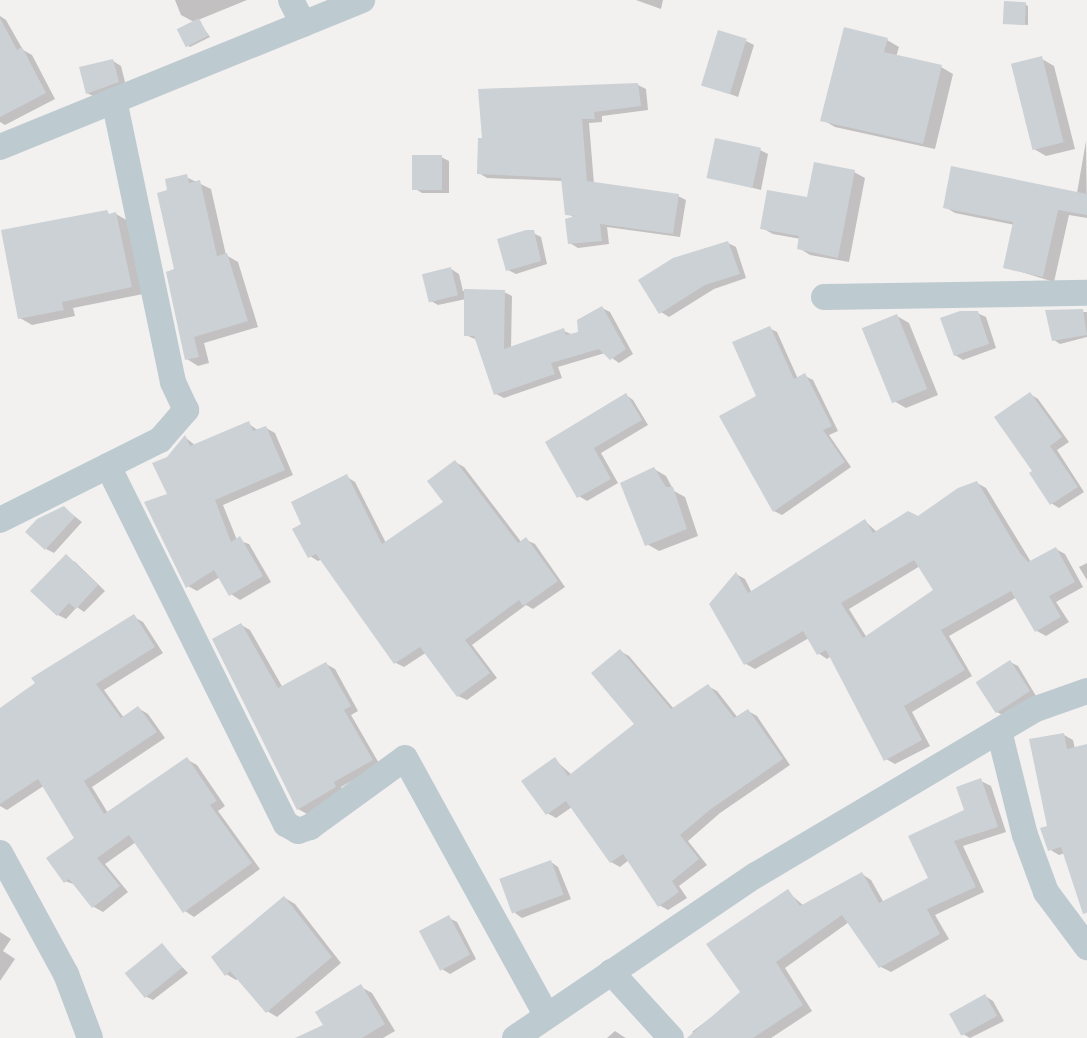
<!DOCTYPE html>
<html>
<head>
<meta charset="utf-8">
<style>
  body { margin:0 }
  #map { position:relative; width:1087px; height:1038px; overflow:hidden; background:#f3f0f0; font-family:"Open Sans",sans-serif }
  div>[style] { position:absolute }
  .shadow>* { inset:0; background:#0003 }
  .building>* { inset:0; background:#cbd1d5; transform-origin:0 0 }
  .street>* { height:26px; margin:-13px; padding:0 13px; transform-origin:13px; border-radius:13px; background:#bdcbd0 }
  span { translate:-50% -50%; white-space:nowrap; text-align:center; line-height:1.15; -webkit-text-stroke:6px #fff; paint-order:stroke }
</style>
</head>
<body>
<div id="map">
  <div class="shadow">
    <div style="clip-path:polygon(175px 0,247px 0,198px 20px,210px 37px,190px 47px,187px 45px,194px 22px,181px 15px)"></div>
    <div style="clip-path:polygon(636px 0,663px 0,661px 9px)"></div>
    <div style="clip-path:polygon(1025px 4px,1028px 6px,1028px 25px,1005px 23px)"></div>
    <div style="clip-path:polygon(0 16px,6px 20px,23px 50px,32px 55px,55px 99px,5px 125px,0 122px)"></div>
    <div style="clip-path:polygon(887px 40px,899px 47px,896px 57px,941px 67px,953px 74px,935px 149px,835px 127px,823px 120px)"></div>
    <div style="clip-path:polygon(746px 41px,754px 45px,738px 97px,703px 84px)"></div>
    <div style="clip-path:polygon(1042px 59px,1054px 66px,1075px 149px,1046px 156px,1034px 149px)"></div>
    <div style="clip-path:polygon(113px 61px,121px 66px,126px 86px,95px 97px,87px 93px)"></div>
    <div style="clip-path:polygon(638px 85px,646px 89px,648px 110px,602px 116px,602px 122px,589px 123px,594px 184px,678px 196px,686px 200px,680px 237px,607px 227px,609px 244px,578px 248px,570px 243px,575px 218px,567px 213px,563px 181px,487px 178px,479px 173px)"></div>
    <div style="clip-path:polygon(1086px 141px,1087px 218px,1069px 215px,1054px 282px,1005px 267px,1015px 225px,955px 213px,945px 207px,1077px 193px)"></div>
    <div style="clip-path:polygon(760px 150px,768px 154px,761px 190px,710px 177px)"></div>
    <div style="clip-path:polygon(441px 157px,449px 161px,449px 193px,422px 193px,414px 188px)"></div>
    <div style="clip-path:polygon(854px 172px,865px 178px,849px 262px,810px 255px,799px 248px,801px 239px,773px 234px,762px 228px)"></div>
    <div style="clip-path:polygon(186px 177px,211px 189px,226px 255px,238px 262px,258px 327px,204px 343px,209px 363px,198px 366px,187px 359px,170px 192px)"></div>
    <div style="clip-path:polygon(116px 214px,128px 221px,143px 294px,73px 308px,75px 316px,32px 325px,20px 318px)"></div>
    <div style="clip-path:polygon(533px 233px,541px 237px,547px 264px,516px 274px,508px 270px)"></div>
    <div style="clip-path:polygon(728px 243px,736px 247px,746px 278px,714px 289px,669px 317px,661px 312px)"></div>
    <div style="clip-path:polygon(451px 269px,459px 274px,463px 291px,504px 292px,512px 296px,511px 348px,564px 331px,573px 335px,580px 334px,602px 308px,610px 312px,633px 354px,619px 363px,605px 353px,558px 367px,562px 378px,504px 398px,496px 394px,477px 340px,466px 335px,466px 299px,438px 305px,431px 301px)"></div>
    <div style="clip-path:polygon(1048px 312px,1087px 312px,1087px 337px,1060px 344px,1054px 340px)"></div>
    <div style="clip-path:polygon(977px 313px,986px 317px,996px 348px,963px 360px,955px 355px)"></div>
    <div style="clip-path:polygon(897px 316px,909px 323px,938px 395px,906px 408px,894px 401px)"></div>
    <div style="clip-path:polygon(769px 328px,777px 332px,798px 379px,805px 376px,813px 380px,838px 431px,829px 435px,851px 467px,782px 515px,774px 511px,759px 396px)"></div>
    <div style="clip-path:polygon(1030px 394px,1038px 399px,1069px 442px,1057px 450px,1084px 492px,1059px 508px,1051px 503px,1035px 471px)"></div>
    <div style="clip-path:polygon(626px 395px,633px 400px,648px 425px,601px 453px,618px 483px,587px 501px,579px 496px,548px 442px)"></div>
    <div style="clip-path:polygon(249px 424px,259px 431px,266px 428px,275px 433px,293px 475px,223px 505px,237px 540px,249px 544px,271px 582px,240px 600px,231px 594px,220px 577px,197px 591px,188px 586px,169px 495px,168px 458px,186px 438px,196px 446px)"></div>
    <div style="clip-path:polygon(455px 462px,464px 467px,522px 543px,526px 540px,535px 544px,565px 587px,533px 609px,526px 605px,472px 645px,497px 678px,467px 700px,458px 696px,427px 652px,404px 667px,396px 663px,322px 559px,318px 561px,310px 556px,304px 524px,347px 477px,355px 482px,386px 543px,446px 503px)"></div>
    <div style="clip-path:polygon(654px 469px,666px 476px,674px 491px,685px 497px,698px 536px,659px 551px,647px 544px)"></div>
    <div style="clip-path:polygon(evenodd,977px 483px,986px 488px,1031px 562px,1056px 549px,1065px 554px,1083px 587px,1056px 602px,1069px 622px,1046px 636px,1037px 631px,1017px 597px,949px 636px,972px 676px,912px 712px,930px 746px,895px 764px,886px 759px,831px 656px,827px 659px,818px 653px,809px 638px,755px 669px,746px 664px,736px 574px,745px 579px,752px 593px,865px 521px,878px 533px,918px 518px,977px 483px,920px 566px,936px 591px,867px 638px,849px 609px,920px 566px)"></div>
    <div style="clip-path:polygon(64px 508px,82px 522px,54px 553px,46px 549px)"></div>
    <div style="clip-path:polygon(74px 561px,105px 591px,84px 612px,77px 607px,66px 619px,58px 615px)"></div>
    <div style="clip-path:polygon(1087px 563px,1087px 580px,1079px 567px)"></div>
    <div style="clip-path:polygon(134px 617px,143px 622px,163px 653px,104px 690px,124px 718px,138px 708px,148px 714px,165px 738px,92px 787px,108px 813px,188px 760px,197px 765px,225px 806px,218px 811px,260px 869px,194px 917px,185px 911px,136px 842px,105px 864px,128px 892px,103px 912px,94px 907px,76px 885px,65px 881px,77px 838px,45px 785px,7px 810px,0 806px,0 710px)"></div>
    <div style="clip-path:polygon(241px 625px,250px 630px,283px 688px,326px 664px,335px 669px,358px 711px,351px 715px,380px 765px,341px 787px,344px 792px,307px 814px,298px 809px)"></div>
    <div style="clip-path:polygon(620px 651px,629px 656px,674px 709px,708px 686px,717px 691px,738px 718px,748px 711px,757px 716px,790px 765px,720px 813px,688px 841px,707px 865px,679px 886px,687px 898px,668px 910px,659px 905px,629px 860px,620px 867px,611px 862px,572px 807px,556px 818px,547px 813px,555px 760px,572px 775px,637px 724px)"></div>
    <div style="clip-path:polygon(1010px 662px,1018px 666px,1036px 696px,1004px 716px,997px 712px)"></div>
    <div style="clip-path:polygon(1064px 735px,1073px 740px,1075px 749px,1087px 746px,1087px 899px,1065px 853px,1059px 855px,1049px 849px,1049px 827px)"></div>
    <div style="clip-path:polygon(981px 781px,991px 786px,1006px 832px,963px 846px,984px 892px,935px 915px,949px 939px,891px 972px,881px 967px,849px 922px,785px 968px,812px 1011px,771px 1038px,698px 1038px,692px 1032px,743px 993px,788px 892px,804px 906px,862px 874px,871px 880px,884px 903px,930px 879px)"></div>
    <div style="clip-path:polygon(551px 862px,558px 867px,571px 899px,522px 918px,515px 913px)"></div>
    <div style="clip-path:polygon(285px 898px,295px 904px,341px 963px,277px 1017px,267px 1011px,239px 978px,236px 980px,226px 974px)"></div>
    <div style="clip-path:polygon(449px 918px,457px 922px,476px 959px,450px 974px,442px 969px)"></div>
    <div style="clip-path:polygon(0 932px,11px 939px,3px 951px,15px 959px,0 981px)"></div>
    <div style="clip-path:polygon(162px 946px,188px 973px,153px 1000px,145px 996px)"></div>
    <div style="clip-path:polygon(361px 987px,372px 993px,395px 1031px,383px 1038px,300px 1038px,326px 1026px)"></div>
    <div style="clip-path:polygon(985px 996px,993px 1001px,1004px 1021px,970px 1038px,963px 1034px)"></div>
    <div style="clip-path:polygon(615px 1031px,624px 1037px,626px 1038px,607px 1038px)"></div>
  </div>
  <div class="building">
    <div style="left:1004px;top:1px;width:22px;height:23px;rotate:3deg"></div>
    <div style="clip-path:polygon(0 18px,17px 50px,22px 47px,46px 93px,0 117px)"></div>
    <div style="left:199px;top:18px;width:20px;height:25px;rotate:63deg"></div>
    <div style="clip-path:polygon(844px 27px,888px 38px,884px 52px,942px 65px,923px 144px,820px 121px)"></div>
    <div style="left:718px;top:30px;width:30px;height:58px;rotate:17deg"></div>
    <div style="left:1042px;top:56px;width:89px;height:32px;rotate:76deg"></div>
    <div style="clip-path:polygon(113px 59px,119px 82px,86px 94px,79px 67px)"></div>
    <div style="clip-path:polygon(638px 83px,641px 106px,594px 112px,595px 119px,582px 119px,587px 181px,679px 194px,673px 234px,600px 224px,602px 241px,568px 244px,565px 219px,575px 216px,565px 215px,561px 178px,477px 174px,478px 138px,482px 138px,478px 89px)"></div>
    <div style="left:715px;top:138px;width:47px;height:41px;rotate:12deg"></div>
    <div style="left:412px;top:155px;width:30px;height:35px"></div>
    <div style="clip-path:polygon(814px 162px,855px 170px,838px 258px,797px 249px,799px 236px,760px 229px,767px 190px,807px 197px)"></div>
    <div style="clip-path:polygon(951px 166px,1087px 194px,1087px 215px,1058px 210px,1043px 277px,1003px 268px,1013px 222px,943px 208px)"></div>
    <div style="clip-path:polygon(187px 174px,189px 183px,200px 180px,217px 256px,227px 253px,248px 321px,194px 337px,199px 357px,185px 360px,166px 272px,174px 269px,157px 193px,167px 190px,165px 179px)"></div>
    <div style="clip-path:polygon(107px 210px,109px 214px,116px 212px,132px 287px,62px 302px,64px 310px,18px 319px,1px 230px)"></div>
    <div style="clip-path:polygon(526px 230px,534px 230px,541px 261px,506px 271px,497px 239px)"></div>
    <div style="clip-path:polygon(728px 241px,740px 274px,705px 285px,659px 314px,638px 280px,673px 258px)"></div>
    <div style="left:451px;top:267px;width:29px;height:30px;rotate:76deg"></div>
    <div style="clip-path:polygon(464px 289px,505px 290px,504px 349px,564px 328px,566px 335px,578px 332px,577px 320px,602px 306px,626px 349px,610px 360px,599px 349px,551px 363px,555px 374px,494px 395px,474px 336px,464px 336px)"></div>
    <div style="clip-path:polygon(1083px 309px,1087px 335px,1052px 341px,1045px 310px)"></div>
    <div style="clip-path:polygon(960px 311px,978px 311px,989px 344px,954px 356px,940px 318px)"></div>
    <div style="left:897px;top:314px;width:81px;height:38px;rotate:68deg"></div>
    <div style="clip-path:polygon(770px 326px,794px 379px,805px 373px,832px 426px,823px 430px,845px 462px,773px 512px,719px 416px,756px 396px,732px 342px)"></div>
    <div style="clip-path:polygon(1030px 392px,1062px 437px,1050px 446px,1078px 487px,1050px 505px,1029px 473px,1032px 471px,994px 417px)"></div>
    <div style="clip-path:polygon(626px 393px,642px 420px,594px 448px,611px 479px,577px 498px,545px 442px)"></div>
    <div style="clip-path:polygon(249px 421px,253px 431px,266px 426px,285px 470px,215px 500px,231px 542px,240px 536px,263px 576px,229px 596px,214px 570px,186px 588px,144px 502px,167px 494px,152px 463px,167px 457px,185px 435px,190px 446px)"></div>
    <div style="clip-path:polygon(455px 460px,518px 543px,526px 537px,558px 581px,523px 606px,519px 600px,465px 640px,490px 673px,457px 697px,420px 647px,394px 664px,316px 554px,308px 558px,292px 529px,301px 524px,291px 502px,347px 474px,382px 544px,443px 502px,427px 481px)"></div>
    <div style="clip-path:polygon(654px 467px,666px 487px,673px 487px,687px 529px,645px 546px,620px 483px)"></div>
    <div style="clip-path:polygon(evenodd,977px 481px,1020px 553px,1028px 562px,1056px 547px,1075px 582px,1049px 596px,1061px 617px,1035px 632px,1011px 591px,941px 630px,965px 670px,904px 706px,922px 740px,884px 761px,826px 650px,817px 655px,803px 631px,744px 665px,709px 604px,736px 572px,748px 593px,865px 519px,873px 533px,908px 511px,918px 516px,958px 488px,977px 481px,914px 560px,933px 590px,863px 638px,841px 603px,914px 560px)"></div>
    <div style="clip-path:polygon(64px 506px,75px 517px,45px 550px,25px 532px,37px 519px)"></div>
    <div style="clip-path:polygon(66px 554px,98px 585px,76px 609px,69px 603px,57px 616px,30px 591px)"></div>
    <div style="clip-path:polygon(134px 614px,155px 647px,96px 684px,121px 718px,138px 706px,157px 732px,84px 781px,104px 814px,187px 757px,217px 801px,210px 805px,252px 863px,183px 913px,129px 835px,97px 858px,120px 886px,92px 908px,69px 879px,64px 883px,46px 858px,74px 838px,38px 779px,0 804px,0 708px,35px 683px,31px 678px)"></div>
    <div style="clip-path:polygon(241px 623px,278px 688px,326px 662px,351px 706px,344px 710px,373px 760px,334px 782px,336px 787px,297px 810px,212px 639px)"></div>
    <div style="clip-path:polygon(620px 649px,671px 709px,708px 684px,734px 718px,748px 709px,783px 759px,711px 809px,680px 835px,699px 859px,672px 881px,679px 892px,658px 907px,623px 854px,610px 863px,566px 801px,546px 815px,521px 781px,555px 757px,568px 776px,634px 724px,591px 673px)"></div>
    <div style="left:1010px;top:660px;width:37px;height:41px;rotate:57deg"></div>
    <div style="clip-path:polygon(1064px 733px,1067px 749px,1087px 744px,1087px 913px,1083px 914px,1061px 847px,1048px 851px,1040px 828px,1047px 826px,1029px 739px)"></div>
    <div style="clip-path:polygon(981px 778px,998px 827px,954px 841px,976px 887px,927px 909px,940px 934px,879px 968px,842px 915px,776px 962px,803px 1005px,753px 1038px,687px 1038px,740px 992px,706px 944px,788px 889px,800px 906px,862px 872px,879px 903px,928px 878px,908px 836px,964px 810px,956px 787px)"></div>
    <div style="left:551px;top:860px;width:37px;height:55px;rotate:70deg"></div>
    <div style="clip-path:polygon(284px 896px,332px 957px,266px 1013px,230px 971px,225px 976px,211px 957px)"></div>
    <div style="left:449px;top:915px;width:45px;height:34px;rotate:62deg"></div>
    <div style="left:162px;top:943px;width:32px;height:48px;rotate:51deg"></div>
    <div style="clip-path:polygon(361px 984px,385px 1024px,362px 1038px,295px 1038px,323px 1025px,315px 1012px)"></div>
    <div style="left:985px;top:994px;width:25px;height:41px;rotate:61deg"></div>
  </div>
  <div class="street">
    <div style="left:291px;top:0;width:27px;rotate:63deg"></div>
    <div style="left:0;top:147px;width:391px;rotate:-22.1deg"></div>
    <div style="left:824px;top:297px;width:263px;rotate:-0.9deg"></div>
    <div style="left:108px;top:466px;width:400px;rotate:63.6deg"></div>
    <div style="left:286px;top:824px;width:14px;rotate:30deg"></div>
    <div style="left:298px;top:831px;width:13px;rotate:-18deg"></div>
    <div style="left:310px;top:827px;width:117px;rotate:-36deg"></div>
    <div style="left:405px;top:758px;width:294px;rotate:61.2deg"></div>
    <div style="left:0;top:520px;width:179px;rotate:-26.6deg"></div>
    <div style="left:160px;top:440px;width:40px;rotate:-49deg"></div>
    <div style="left:186px;top:410px;width:31px;rotate:-115deg"></div>
    <div style="left:173px;top:382px;width:288px;rotate:-101.8deg"></div>
    <div style="left:999px;top:731px;width:107px;rotate:76deg"></div>
    <div style="left:1025px;top:835px;width:61px;rotate:69.8deg"></div>
    <div style="left:1046px;top:892px;width:69px;rotate:53.3deg"></div>
    <div style="left:0;top:853px;width:138px;rotate:61.4deg"></div>
    <div style="left:66px;top:974px;width:68px;rotate:69.4deg"></div>
    <div style="left:611px;top:972px;width:89px;rotate:47.7deg"></div>
    <div style="left:515px;top:1038px;width:291px;rotate:-34.1deg"></div>
    <div style="left:756px;top:875px;width:326px;rotate:-30.7deg"></div>
    <div style="left:1036px;top:709px;width:54px;rotate:-19.4deg"></div>
  </div>
</div>
</body>
</html>
